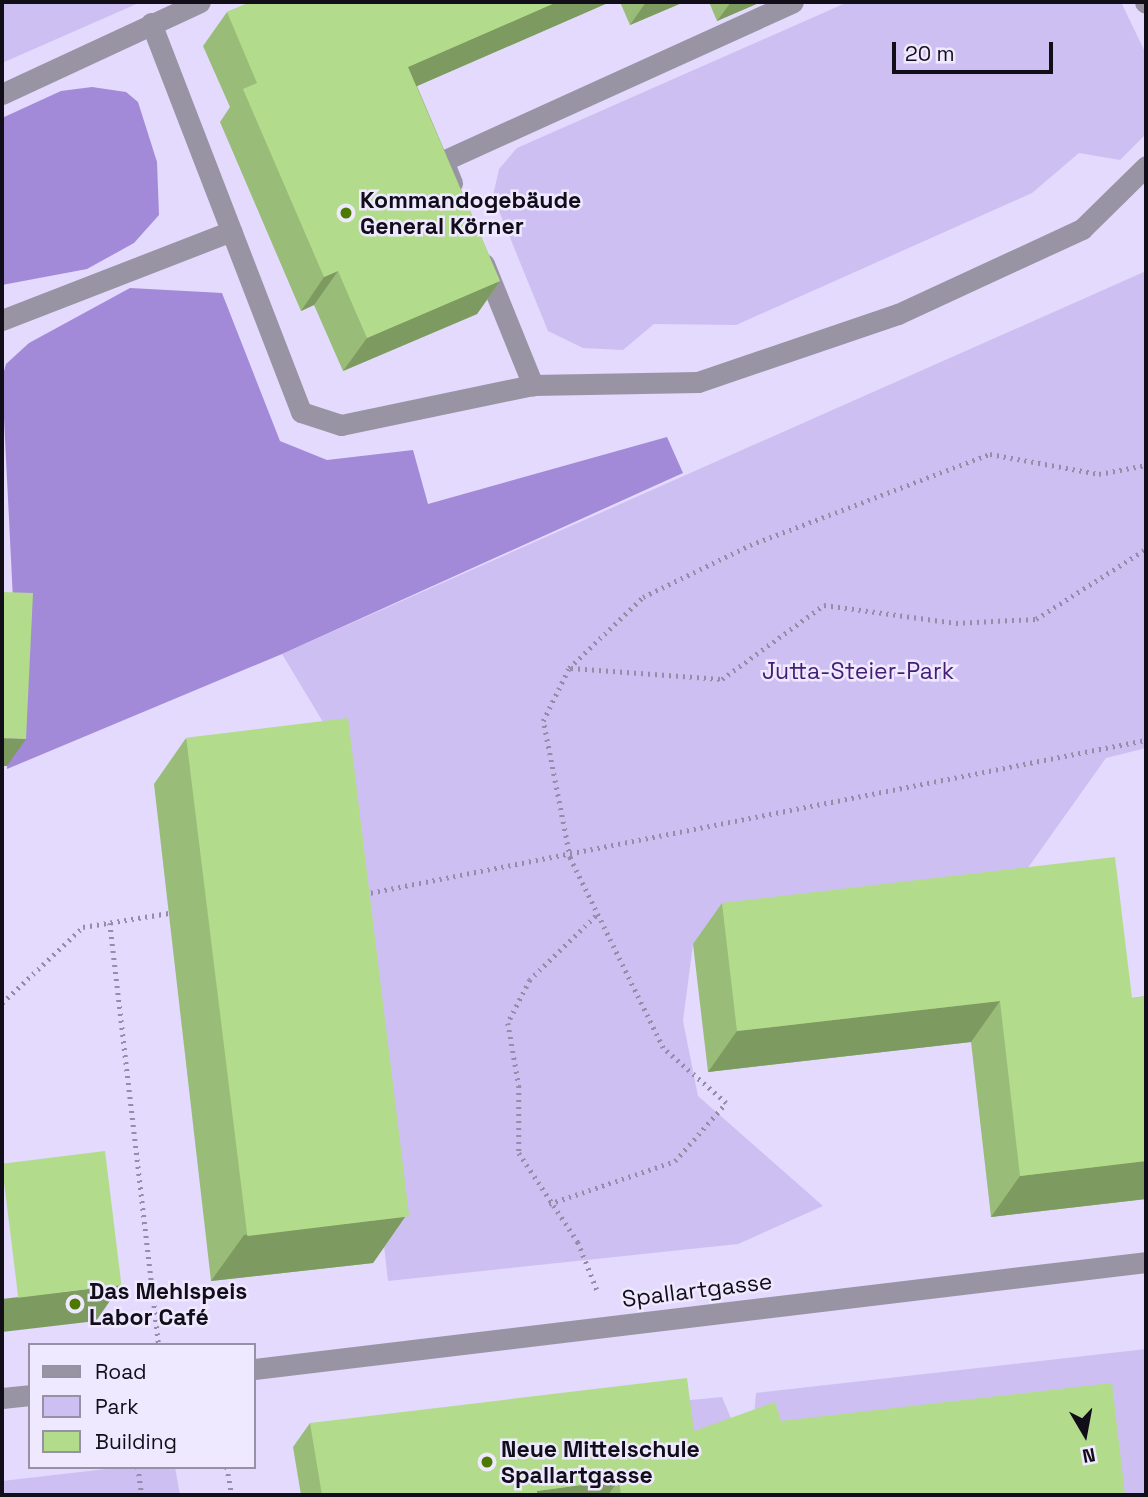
<!DOCTYPE html>
<html>
<head>
<meta charset="utf-8">
<style>
  body { margin:0 }
  #map { position:relative; width:1148px; height:1497px; overflow:hidden; background:#e3dafd; font-family:"Space Grotesk",sans-serif }
  div>[style] { position:absolute }
  .green>* { inset:0; background:#cebff3 }
  .forest>* { inset:0; background:#a38ad8 }
  .path>* { height:4.5px; margin-top:-2.25px; transform-origin:0; background:repeating-linear-gradient(90deg,#948da7 0 2px,transparent 0 7px) }
  .lane>* { height:21px; margin:-10.5px; padding:0 10.5px; transform-origin:10.5px; border-radius:10.5px; background:#9894a3 }
  .street>* { height:21px; margin:-10.5px; padding:0 10.5px; transform-origin:10.5px; border-radius:10.5px; background:#9894a3 }
  .wall>* { inset:0; background:#99bd78 }
  .shaded-wall>* { inset:0; background:#7d9a61 }
  .building>* { inset:0; background:#b2dc8b; transform-origin:0 0 }
  .dots>* { width:19px; height:19px; translate:-50% -50%; box-sizing:border-box; border:4px solid #efe9ff; border-radius:50% }
  span { translate:-50% -50%; white-space:nowrap; text-align:center; line-height:1.15; -webkit-text-stroke:5px #efe9ff; paint-order:stroke }
  .poi-label { font-size:23px; color:#110e1a; font-weight:700 }
  .left { translate:0 -50%; text-align:left }
  .park-label { font-size:23px; color:#441d78 }
  .street-label { font-size:23px; color:#110e1a }
  .frame { position:absolute; inset:0; border:4px solid #110e1a; pointer-events:none }
  .legend { position:absolute; left:28px; top:1343px; width:228px; height:126px; box-sizing:border-box; background:#efe9ff; border:2px solid #9691a3; margin:0; padding:9px 12px; list-style:none; font-size:21px; color:#110e1a }
  .legend li { display:flex; align-items:center; gap:14px; height:35px }
  .legend b { width:35px; border:2px solid #9691a3 }
  .north { position:absolute; left:1050px; top:1399px; width:70px; height:70px; -webkit-text-stroke:5px #efe9ff; paint-order:stroke; rotate:170deg; font-size:19px; font-weight:700; line-height:28px; text-align:center; color:#110e1a }
  .north::after { content:''; display:block; margin:auto; width:24px; height:32px; background:#110e1a; clip-path:polygon(50% 0,100% 100%,50% 72%,0 100%) }
  .scale { position:absolute; left:892px; top:42px; width:161px; height:32px; box-sizing:border-box; border:4px solid #110e1a; border-top:0; padding-left:9px; font-size:21px; line-height:24px; white-space:nowrap; color:#110e1a; -webkit-text-stroke:5px #efe9ff; paint-order:stroke }
</style>
</head>
<body>
<div id="map">
  <div class="green">
    <div style="clip-path:polygon(2px 2px,141px 2px,2px 63px)"></div>
    <div style="clip-path:polygon(848px 2px,1121px 2px,1146px 54px,1146px 134px,1120px 160px,1079px 153px,1032px 193px,736px 325px,654px 324px,623px 350px,583px 348px,548px 331px,493px 196px,499px 169px,517px 148px)"></div>
    <div style="clip-path:polygon(1146px 271px,1146px 748px,1106px 758px,1010px 893px,1012px 907px,693px 944px,683px 1021px,698px 1096px,823px 1206px,738px 1244px,388px 1281px,326px 727px,282px 654px)"></div>
    <div style="clip-path:polygon(1146px 1349px,1146px 1495px,958px 1495px,764px 1445px,754px 1416px,756px 1393px)"></div>
    <div style="clip-path:polygon(722px 1397px,737px 1433px,688px 1451px,670px 1402px)"></div>
    <div style="clip-path:polygon(124px 1467px,175px 1467px,180px 1495px,2px 1495px,2px 1481px)"></div>
  </div>
  <div class="forest">
    <div style="clip-path:polygon(92px 87px,126px 92px,138px 102px,157px 162px,159px 215px,134px 243px,87px 269px,2px 285px,2px 118px,61px 91px)"></div>
    <div style="clip-path:polygon(130px 288px,222px 293px,280px 441px,327px 460px,413px 450px,428px 504px,667px 437px,683px 473px,282px 654px,7px 769px,14px 620px,2px 378px,6px 364px,29px 343px)"></div>
  </div>
  <div class="path">
    <div style="left:571px;top:668px;width:151px;rotate:4.2deg"></div>
    <div style="left:722px;top:679px;width:126px;rotate:-36deg"></div>
    <div style="left:824px;top:605px;width:133px;rotate:7.8deg"></div>
    <div style="left:956px;top:623px;width:80px;rotate:-2.9deg"></div>
    <div style="left:1036px;top:619px;width:130px;rotate:-32.5deg"></div>
    <div style="left:364px;top:894px;width:797px;rotate:-11.14deg"></div>
    <div style="left:596px;top:916px;width:92px;rotate:135.9deg"></div>
    <div style="left:530px;top:980px;width:48px;rotate:117.1deg"></div>
    <div style="left:508px;top:1023px;width:64px;rotate:80.1deg"></div>
    <div style="left:519px;top:1086px;width:67px;rotate:90deg"></div>
    <div style="left:519px;top:1153px;width:107px;rotate:56.5deg"></div>
    <div style="left:578px;top:1242px;width:52px;rotate:68.4deg"></div>
    <div style="left:110px;top:923px;width:425px;rotate:83.4deg"></div>
    <div style="left:2px;top:1003px;width:111px;rotate:-43.2deg"></div>
    <div style="left:83px;top:927px;width:87px;rotate:-9.2deg"></div>
    <div style="left:549px;top:1204px;width:133px;rotate:-18.8deg"></div>
    <div style="left:675px;top:1161px;width:77px;rotate:-48.7deg"></div>
    <div style="left:726px;top:1103px;width:84px;rotate:-138.9deg"></div>
    <div style="left:663px;top:1048px;width:212px;rotate:-116.1deg"></div>
    <div style="left:570px;top:858px;width:140px;rotate:-101.1deg"></div>
    <div style="left:543px;top:721px;width:59px;rotate:-63.9deg"></div>
    <div style="left:569px;top:668px;width:103px;rotate:-43.8deg"></div>
    <div style="left:643px;top:597px;width:119px;rotate:-25.9deg"></div>
    <div style="left:750px;top:545px;width:257px;rotate:-20.8deg"></div>
    <div style="left:990px;top:454px;width:111px;rotate:10.4deg"></div>
    <div style="left:1099px;top:474px;width:48px;rotate:-10.8deg"></div>
    <div style="left:138px;top:1467px;width:28px;rotate:82deg"></div>
    <div style="left:227px;top:1467px;width:28px;rotate:80deg"></div>
  </div>
  <div class="lane">
    <div style="left:1145px;top:2px;width:1px;rotate:45deg"></div>
    <div style="left:151px;top:23px;width:417px;rotate:68.9deg"></div>
    <div style="left:301px;top:412px;width:42px;rotate:18deg"></div>
    <div style="left:341px;top:425px;width:196px;rotate:-11.8deg"></div>
    <div style="left:533px;top:385px;width:165px;rotate:-1deg"></div>
    <div style="left:698px;top:382px;width:211px;rotate:-18.8deg"></div>
    <div style="left:898px;top:314px;width:203px;rotate:-24.8deg"></div>
    <div style="left:1082px;top:229px;width:90px;rotate:-44.5deg"></div>
    <div style="left:2px;top:94px;width:218px;rotate:-24.9deg"></div>
    <div style="left:452px;top:183px;width:24px;rotate:-112deg"></div>
    <div style="left:443px;top:161px;width:384px;rotate:-24.4deg"></div>
    <div style="left:484px;top:264px;width:131px;rotate:68deg"></div>
    <div style="left:2px;top:320px;width:246px;rotate:-21.2deg"></div>
  </div>
  <div class="street">
    <div style="left:254px;top:1369px;width:898px;rotate:-6.84deg"></div>
    <div style="left:2px;top:1398px;width:28px;rotate:-6deg"></div>
  </div>
  <div class="wall">
    <div style="clip-path:polygon(251px 2px,610px 2px,417px 86px,500px 281px,477px 314px,343px 371px,314px 305px,301px 311px,220px 122px,230px 107px,203px 46px,227px 12px)"></div>
    <div style="clip-path:polygon(620px 2px,684px 2px,630px 25px)"></div>
    <div style="clip-path:polygon(709px 2px,761px 2px,717px 21px)"></div>
    <div style="clip-path:polygon(186px 738px,405px 1217px,373px 1263px,211px 1281px,154px 784px)"></div>
    <div style="clip-path:polygon(722px 903px,1132px 998px,1146px 996px,1146px 1199px,991px 1217px,971px 1042px,708px 1072px,693px 944px)"></div>
    <div style="clip-path:polygon(781px 1421px,1125px 1495px,301px 1495px,293px 1447px,310px 1423px,694px 1431px)"></div>
  </div>
  <div class="shaded-wall">
    <div style="clip-path:polygon(557px 2px,610px 2px,385px 100px,408px 67px)"></div>
    <div style="clip-path:polygon(646px 2px,684px 2px,630px 25px)"></div>
    <div style="clip-path:polygon(731px 2px,761px 2px,717px 21px)"></div>
    <div style="clip-path:polygon(338px 271px,314px 305px,301px 311px,324px 277px)"></div>
    <div style="clip-path:polygon(500px 281px,477px 314px,343px 371px,367px 338px)"></div>
    <div style="clip-path:polygon(2px 738px,26px 739px,7px 766px,2px 766px)"></div>
    <div style="clip-path:polygon(1000px 1001px,971px 1042px,708px 1072px,737px 1031px)"></div>
    <div style="clip-path:polygon(1146px 1161px,1146px 1199px,991px 1217px,1020px 1176px)"></div>
    <div style="clip-path:polygon(405px 1217px,373px 1263px,211px 1281px,244px 1235px)"></div>
    <div style="clip-path:polygon(121px 1285px,96px 1321px,2px 1332px,2px 1299px)"></div>
    <div style="clip-path:polygon(619px 1480px,608px 1495px,534px 1495px,537px 1491px)"></div>
  </div>
  <div class="building">
    <div style="clip-path:polygon(251px 2px,557px 2px,408px 67px,500px 281px,367px 338px,338px 271px,324px 277px,243px 89px,257px 83px,227px 12px)"></div>
    <div style="clip-path:polygon(2px 592px,33px 593px,26px 739px,2px 738px)"></div>
    <div style="left:348px;top:718px;width:502px;height:163px;rotate:83deg"></div>
    <div style="clip-path:polygon(1115px 857px,1132px 998px,1146px 996px,1146px 1161px,1020px 1176px,1000px 1001px,737px 1031px,722px 903px)"></div>
    <div style="left:105px;top:1151px;width:135px;height:104px;rotate:83deg"></div>
    <div style="clip-path:polygon(687px 1378px,694px 1431px,775px 1402px,781px 1421px,1112px 1383px,1125px 1495px,621px 1495px,619px 1480px,537px 1491px,537px 1495px,322px 1495px,310px 1423px)"></div>
  </div>
  <div class="dots">
    <div style="left:346px;top:213px;background:#4c7a00"></div>
    <div style="left:75px;top:1304px;background:#4c7a00"></div>
    <div style="left:487px;top:1462px;background:#4c7a00"></div>
  </div>
  <div class="poi-label">
    <span class="left" style="left:360px;top:213px">Kommandogebäude<br>General Körner</span>
    <span class="left" style="left:89px;top:1304px">Das Mehlspeis<br>Labor Café</span>
    <span class="left" style="left:501px;top:1462px">Neue Mittelschule<br>Spallartgasse</span>
  </div>
  <div class="park-label">
    <span style="left:858px;top:671px">Jutta-Steier-Park</span>
  </div>
  <div class="street-label">
    <span style="left:697px;top:1290px;rotate:-7deg">Spallartgasse</span>
  </div>
  <div class="frame"></div>
  <ul class="legend">
  <li><b style="height:9px;background:#9894a3"></b>Road</li>
  <li><b style="height:19px;background:#cebff3"></b>Park</li>
  <li><b style="height:19px;background:#b2dc8b"></b>Building</li>
  </ul>
  <div class="north">N</div>
  <div class="scale">20 m</div>
</div>
</body>
</html>
